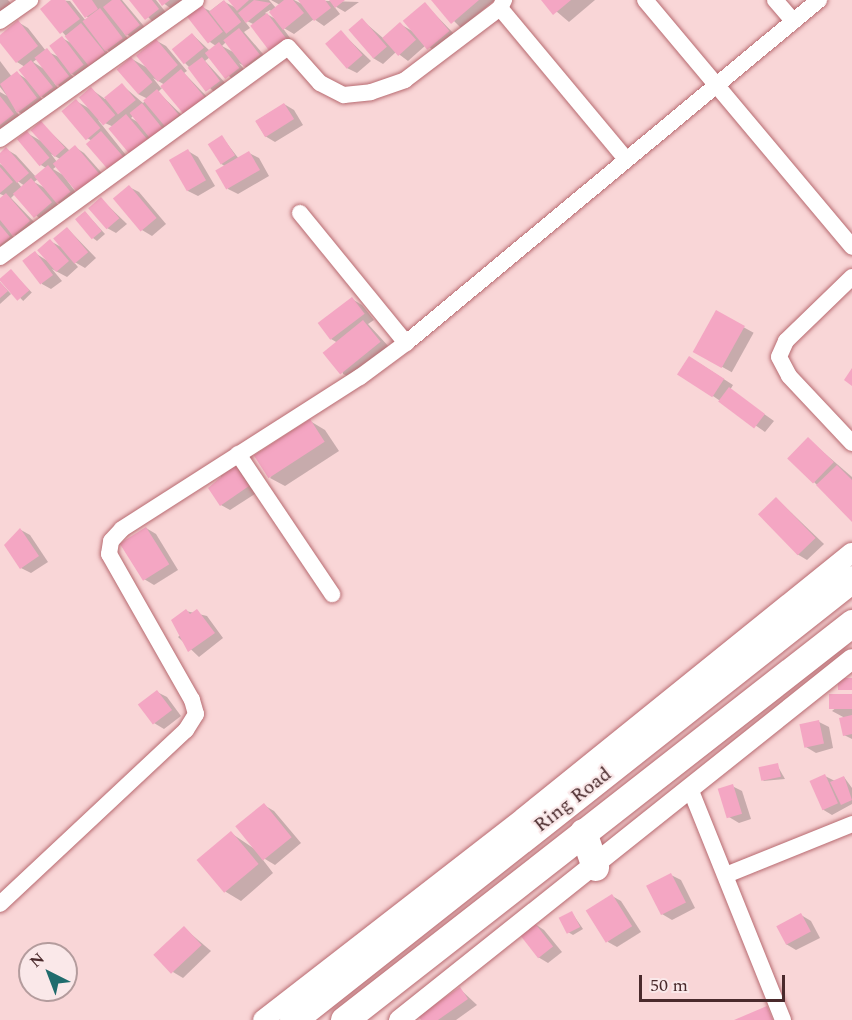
<!DOCTYPE html>
<html>
<head>
<meta charset="utf-8">
<style>
  body { margin:0 }
  #map { position:relative; width:852px; height:1020px; overflow:hidden; background:#f9d6d7; font-family:Spectral,serif }
  div>[style] { position:absolute }
  .shadow>* { inset:0; background:#0003; transform-origin:0 0 }
  .building>* { inset:0; background:#f4a6c3; transform-origin:0 0 }
  .roads { filter:drop-shadow(0 0 2px #b76a70) drop-shadow(0 0 2px #b76a70) }
  .minor>* { height:16px; margin:-8px; padding:0 8px; transform-origin:8px; border-radius:8px; background:#fff }
  .tertiary>* { height:20px; margin:-10px; padding:0 10px; transform-origin:10px; border-radius:10px; background:#fff }
  .trunk>* { height:27px; margin:-13.5px; padding:0 13.5px; transform-origin:13.5px; border-radius:13.5px; background:#fff }
  span { translate:-50% -50%; white-space:nowrap; text-align:center; line-height:1.15; -webkit-text-stroke:4.5px #fae8e9; paint-order:stroke }
  .street-label { font-size:20px; color:#4a2a2c }
  .north { position:absolute; left:18px; top:942px; width:60px; height:60px; box-sizing:border-box; background:#fae8e9; border:2px solid #b49c9d; border-radius:50%; rotate:318deg; font-size:16px; font-weight:700; line-height:24px; text-align:center; color:#4a2a2c }
  .north::after { content:''; display:block; margin:auto; width:21px; height:27px; background:#206c6d; clip-path:polygon(50% 0,100% 100%,50% 72%,0 100%) }
  .scale { position:absolute; left:639px; top:975px; width:146px; height:27px; box-sizing:border-box; border:3px solid #4a2a2c; border-top:0; padding-left:8px; font-size:18px; line-height:21px; white-space:nowrap; color:#4a2a2c; -webkit-text-stroke:4px #fae8e9; paint-order:stroke }
</style>
</head>
<body>
<div id="map">
  <div class="shadow">
    <div style="clip-path:polygon(0 0,8px 0,15px 8px,0 11px)"></div>
    <div style="clip-path:polygon(evenodd,54px 0,70px 1px,86px 21px,89px 19px,74px 0,122px 0,148px 31px,136px 40px,123px 32px,132px 44px,117px 56px,105px 49px,113px 59px,99px 70px,88px 64px,93px 71px,83px 80px,70px 73px,78px 82px,67px 90px,54px 83px,62px 93px,51px 102px,39px 95px,46px 104px,27px 117px,15px 110px,23px 120px,0 129px,0 92px,7px 96px,0 87px,0 61px,12px 77px,17px 73px,28px 80px,25px 67px,17px 62px,0 37px,18px 22px,28px 28px,46px 51px,59px 57px,62px 38px,73px 44px,42px 9px,54px 0,37px 59px,44px 69px,33px 62px,37px 59px)"></div>
    <div style="clip-path:polygon(131px 0,156px 0,168px 15px,156px 25px)"></div>
    <div style="clip-path:polygon(159px 0,184px 0,173px 10px)"></div>
    <div style="clip-path:polygon(evenodd,230px 0,269px 0,276px 8px,280px 5px,271px 0,294px 0,304px 5px,300px 0,359px 2px,345px 12px,333px 5px,340px 14px,324px 26px,314px 19px,294px 34px,282px 27px,296px 46px,243px 19px,250px 28px,244px 32px,269px 61px,255px 72px,239px 63px,248px 74px,236px 83px,210px 57px,205px 61px,229px 87px,217px 95px,185px 63px,193px 35px,210px 51px,216px 46px,210px 42px,202px 7px,210px 11px,223px 1px,236px 8px,230px 0,270px 10px,279px 21px,265px 13px,270px 10px,230px 0,226px 42px,235px 53px,222px 46px,226px 42px)"></div>
    <div style="clip-path:polygon(433px 0,495px 0,461px 28px)"></div>
    <div style="clip-path:polygon(543px 0,595px 0,569px 22px)"></div>
    <div style="clip-path:polygon(425px 4px,457px 37px,438px 53px,426px 45px,408px 61px,396px 52px,383px 64px,373px 58px,362px 20px,383px 38px,400px 24px,414px 32px)"></div>
    <div style="clip-path:polygon(341px 32px,371px 61px,357px 73px,347px 68px)"></div>
    <div style="clip-path:polygon(evenodd,157px 41px,166px 46px,187px 71px,184px 73px,214px 104px,163px 87px,158px 92px,188px 121px,163px 144px,148px 135px,157px 146px,98px 120px,133px 164px,87px 138px,76px 101px,92px 110px,91px 89px,105px 99px,122px 85px,143px 103px,148px 99px,138px 94px,132px 59px,146px 67px,157px 41px,153px 78px,165px 85px,161px 88px,153px 78px,157px 41px,134px 115px,141px 124px,131px 118px,134px 115px)"></div>
    <div style="clip-path:polygon(284px 104px,294px 110px,303px 125px,275px 142px,265px 136px,256px 121px)"></div>
    <div style="clip-path:polygon(evenodd,41px 123px,70px 151px,75px 147px,84px 153px,108px 180px,88px 197px,57px 166px,53px 169px,63px 175px,80px 198px,68px 208px,55px 201px,61px 208px,44px 223px,15px 194px,11px 198px,39px 227px,24px 240px,10px 232px,18px 243px,8px 251px,0 247px,0 199px,5px 196px,0 194px,0 164px,5px 167px,0 155px,6px 149px,16px 155px,36px 177px,46px 168px,41px 165px,27px 133px,41px 141px,41px 123px,51px 154px,60px 159px,57px 162px,51px 154px,41px 123px,38px 179px,45px 188px,34px 182px,38px 179px,41px 123px,16px 180px,25px 186px,22px 188px,16px 180px)"></div>
    <div style="clip-path:polygon(222px 137px,239px 159px,249px 153px,259px 158px,269px 176px,238px 194px,228px 189px,226px 167px,220px 163px)"></div>
    <div style="clip-path:polygon(188px 151px,198px 157px,215px 186px,198px 196px,188px 191px)"></div>
    <div style="clip-path:polygon(129px 187px,139px 192px,166px 224px,152px 236px,142px 230px,115px 198px)"></div>
    <div style="clip-path:polygon(101px 199px,127px 224px,116px 233px,107px 228px)"></div>
    <div style="clip-path:polygon(85px 212px,105px 234px,97px 241px,93px 238px)"></div>
    <div style="clip-path:polygon(67px 228px,96px 258px,85px 268px,73px 261px,78px 267px,67px 277px,52px 269px,62px 281px,51px 289px,42px 284px,35px 253px,46px 260px,50px 241px,63px 248px)"></div>
    <div style="left:11px;top:271px;width:30px;height:12px;rotate:46deg"></div>
    <div style="clip-path:polygon(0 282px,11px 294px,0 304px)"></div>
    <div style="clip-path:polygon(352px 299px,362px 305px,374px 320px,368px 324px,390px 348px,353px 379px,343px 374px,338px 343px,331px 339px)"></div>
    <div style="left:716px;top:312px;width:43px;height:45px;rotate:29deg"></div>
    <div style="clip-path:polygon(699px 363px,733px 385px,730px 390px,774px 421px,765px 432px,713px 396px)"></div>
    <div style="clip-path:polygon(310px 421px,325px 430px,339px 451px,285px 486px,270px 478px)"></div>
    <div style="clip-path:polygon(808px 439px,852px 477px,852px 519px,814px 482px)"></div>
    <div style="clip-path:polygon(235px 467px,245px 473px,258px 492px,230px 510px,221px 505px,221px 476px)"></div>
    <div style="clip-path:polygon(777px 499px,824px 544px,807px 560px,797px 554px)"></div>
    <div style="clip-path:polygon(146px 528px,156px 534px,178px 570px,154px 585px,144px 579px,122px 543px)"></div>
    <div style="clip-path:polygon(21px 530px,30px 535px,48px 562px,31px 573px,21px 568px)"></div>
    <div style="clip-path:polygon(186px 611px,207px 616px,223px 638px,199px 657px,178px 637px,183px 633px)"></div>
    <div style="clip-path:polygon(157px 692px,167px 697px,181px 716px,164px 729px,154px 723px)"></div>
    <div style="clip-path:polygon(852px 695px,852px 739px,844px 735px,845px 718px,832px 711px)"></div>
    <div style="clip-path:polygon(819px 722px,829px 727px,833px 748px,816px 753px,806px 747px)"></div>
    <div style="clip-path:polygon(777px 765px,785px 779px,763px 781px)"></div>
    <div style="clip-path:polygon(825px 776px,835px 781px,844px 777px,852px 788px,852px 804px,832px 815px,822px 809px)"></div>
    <div style="clip-path:polygon(732px 786px,742px 791px,751px 819px,739px 823px,729px 817px)"></div>
    <div style="clip-path:polygon(264px 805px,274px 811px,301px 843px,275px 865px,260px 856px,273px 873px,241px 901px,226px 892px,199px 860px,231px 833px,259px 852px)"></div>
    <div style="clip-path:polygon(671px 875px,681px 880px,695px 908px,672px 920px,662px 914px)"></div>
    <div style="clip-path:polygon(612px 896px,621px 901px,641px 932px,617px 947px,608px 942px)"></div>
    <div style="clip-path:polygon(572px 913px,583px 929px,573px 935px,568px 932px)"></div>
    <div style="clip-path:polygon(801px 915px,811px 921px,820px 938px,796px 950px,786px 944px)"></div>
    <div style="clip-path:polygon(535px 924px,544px 930px,562px 952px,548px 963px,538px 957px,521px 934px)"></div>
    <div style="clip-path:polygon(184px 928px,211px 951px,183px 978px,173px 972px)"></div>
    <div style="clip-path:polygon(460px 989px,477px 1005px,456px 1020px,423px 1020px)"></div>
  </div>
  <div class="building">
    <div style="clip-path:polygon(51px 0,65px 0,80px 19px,60px 34px,40px 9px)"></div>
    <div style="clip-path:polygon(72px 0,92px 0,98px 9px,85px 18px)"></div>
    <div style="clip-path:polygon(112px 0,120px 0,140px 25px,126px 36px,103px 7px)"></div>
    <div style="clip-path:polygon(129px 0,152px 0,159px 9px,145px 20px)"></div>
    <div style="clip-path:polygon(158px 0,170px 0,162px 6px)"></div>
    <div style="left:224px;top:0;width:28px;height:19px;rotate:52deg"></div>
    <div style="clip-path:polygon(228px 0,249px 0,237px 11px)"></div>
    <div style="clip-path:polygon(254px 0,271px 3px,246px 23px,238px 13px)"></div>
    <div style="clip-path:polygon(284px 0,293px 0,304px 13px,283px 30px,269px 12px)"></div>
    <div style="clip-path:polygon(298px 0,325px 0,331px 8px,314px 21px)"></div>
    <div style="clip-path:polygon(329px 0,345px 0,335px 8px)"></div>
    <div style="clip-path:polygon(431px 0,479px 0,451px 24px)"></div>
    <div style="clip-path:polygon(541px 0,571px 0,553px 15px)"></div>
    <div style="left:425px;top:2px;width:38px;height:29px;rotate:50deg"></div>
    <div style="left:202px;top:5px;width:34px;height:19px;rotate:52deg"></div>
    <div style="left:100px;top:8px;width:38px;height:22px;rotate:53deg"></div>
    <div style="left:267px;top:13px;width:34px;height:21px;rotate:53deg"></div>
    <div style="left:362px;top:18px;width:38px;height:18px;rotate:49deg"></div>
    <div style="clip-path:polygon(18px 20px,38px 46px,16px 63px,0 43px,0 35px)"></div>
    <div style="left:400px;top:22px;width:24px;height:24px;rotate:48deg"></div>
    <div style="left:81px;top:23px;width:38px;height:21px;rotate:51deg"></div>
    <div style="left:239px;top:28px;width:34px;height:20px;rotate:52deg"></div>
    <div style="left:341px;top:30px;width:33px;height:21px;rotate:49deg"></div>
    <div style="left:192px;top:33px;width:19px;height:26px;rotate:51deg"></div>
    <div style="left:62px;top:36px;width:36px;height:16px;rotate:53deg"></div>
    <div style="left:156px;top:39px;width:34px;height:26px;rotate:50deg"></div>
    <div style="left:219px;top:42px;width:33px;height:18px;rotate:52deg"></div>
    <div style="left:47px;top:48px;width:36px;height:16px;rotate:52deg"></div>
    <div style="left:131px;top:57px;width:33px;height:19px;rotate:49deg"></div>
    <div style="left:202px;top:57px;width:30px;height:18px;rotate:53deg"></div>
    <div style="left:31px;top:60px;width:35px;height:16px;rotate:51deg"></div>
    <div style="left:181px;top:69px;width:38px;height:27px;rotate:50deg"></div>
    <div style="clip-path:polygon(17px 71px,37px 98px,17px 113px,0 84px)"></div>
    <div style="left:122px;top:83px;width:22px;height:23px;rotate:51deg"></div>
    <div style="left:91px;top:87px;width:37px;height:16px;rotate:49deg"></div>
    <div style="left:157px;top:89px;width:34px;height:18px;rotate:50deg"></div>
    <div style="clip-path:polygon(0 96px,14px 114px,0 125px)"></div>
    <div style="left:76px;top:99px;width:38px;height:19px;rotate:50deg"></div>
    <div style="left:142px;top:103px;width:35px;height:16px;rotate:51deg"></div>
    <div style="left:284px;top:103px;width:19px;height:34px;rotate:58deg"></div>
    <div style="left:126px;top:114px;width:34px;height:23px;rotate:50deg"></div>
    <div style="left:41px;top:121px;width:36px;height:14px;rotate:48deg"></div>
    <div style="left:27px;top:131px;width:35px;height:13px;rotate:50deg"></div>
    <div style="left:101px;top:131px;width:35px;height:20px;rotate:49deg"></div>
    <div style="left:222px;top:135px;width:24px;height:17px;rotate:57deg"></div>
    <div style="left:75px;top:145px;width:38px;height:29px;rotate:50deg"></div>
    <div style="clip-path:polygon(6px 147px,29px 173px,17px 183px,0 163px,0 153px)"></div>
    <div style="left:188px;top:149px;width:36px;height:22px;rotate:60deg"></div>
    <div style="left:249px;top:151px;width:22px;height:39px;rotate:60deg"></div>
    <div style="left:48px;top:165px;width:35px;height:18px;rotate:50deg"></div>
    <div style="clip-path:polygon(0 167px,13px 182px,0 193px)"></div>
    <div style="left:31px;top:178px;width:32px;height:24px;rotate:49deg"></div>
    <div style="left:129px;top:185px;width:43px;height:21px;rotate:50deg"></div>
    <div style="clip-path:polygon(6px 193px,30px 221px,13px 236px,0 220px,0 198px)"></div>
    <div style="left:101px;top:197px;width:28px;height:17px;rotate:49deg"></div>
    <div style="left:85px;top:211px;width:26px;height:13px;rotate:50deg"></div>
    <div style="clip-path:polygon(0 225px,10px 237px,0 245px)"></div>
    <div style="left:67px;top:227px;width:33px;height:18px;rotate:50deg"></div>
    <div style="left:50px;top:239px;width:29px;height:17px;rotate:49deg"></div>
    <div style="left:35px;top:251px;width:30px;height:16px;rotate:53deg"></div>
    <div style="left:11px;top:269px;width:28px;height:16px;rotate:49deg"></div>
    <div style="clip-path:polygon(0 282px,8px 291px,0 298px)"></div>
    <div style="left:352px;top:297px;width:21px;height:43px;rotate:53deg"></div>
    <div style="left:716px;top:310px;width:33px;height:48px;rotate:29deg"></div>
    <div style="left:363px;top:320px;width:28px;height:52px;rotate:51deg"></div>
    <div style="left:689px;top:356px;width:42px;height:22px;rotate:33deg"></div>
    <div style="clip-path:polygon(852px 368px,852px 386px,844px 380px)"></div>
    <div style="left:729px;top:387px;width:45px;height:18px;rotate:37deg"></div>
    <div style="left:310px;top:419px;width:27px;height:67px;rotate:57deg"></div>
    <div style="left:808px;top:437px;width:36px;height:30px;rotate:44deg"></div>
    <div style="clip-path:polygon(235px 465px,249px 486px,220px 506px,208px 488px)"></div>
    <div style="clip-path:polygon(837px 465px,852px 480px,852px 522px,816px 485px)"></div>
    <div style="left:776px;top:497px;width:57px;height:25px;rotate:46deg"></div>
    <div style="left:146px;top:527px;width:44px;height:31px;rotate:58deg"></div>
    <div style="clip-path:polygon(20px 528px,39px 556px,20px 569px,4px 545px)"></div>
    <div style="clip-path:polygon(186px 609px,190px 614px,197px 609px,215px 633px,188px 652px,171px 620px)"></div>
    <div style="left:852px;top:678px;width:12px;height:14px;rotate:90deg"></div>
    <div style="left:157px;top:690px;width:25px;height:24px;rotate:53deg"></div>
    <div style="left:852px;top:694px;width:15px;height:23px;rotate:90deg"></div>
    <div style="clip-path:polygon(852px 715px,852px 734px,843px 736px,839px 718px)"></div>
    <div style="left:819px;top:720px;width:24px;height:20px;rotate:78deg"></div>
    <div style="left:778px;top:763px;width:14px;height:20px;rotate:78deg"></div>
    <div style="left:825px;top:774px;width:32px;height:17px;rotate:66deg"></div>
    <div style="clip-path:polygon(844px 776px,852px 800px,841px 805px,830px 782px)"></div>
    <div style="left:733px;top:784px;width:31px;height:16px;rotate:73deg"></div>
    <div style="left:264px;top:803px;width:44px;height:37px;rotate:51deg"></div>
    <div style="left:231px;top:831px;width:43px;height:45px;rotate:50deg"></div>
    <div style="left:671px;top:873px;width:33px;height:28px;rotate:63deg"></div>
    <div style="left:612px;top:894px;width:38px;height:31px;rotate:58deg"></div>
    <div style="left:572px;top:911px;width:18px;height:15px;rotate:63deg"></div>
    <div style="left:801px;top:913px;width:21px;height:28px;rotate:62deg"></div>
    <div style="left:534px;top:922px;width:31px;height:19px;rotate:52deg"></div>
    <div style="left:184px;top:926px;width:26px;height:42px;rotate:47deg"></div>
    <div style="clip-path:polygon(460px 987px,468px 999px,438px 1020px,421px 1020px,418px 1016px)"></div>
    <div style="clip-path:polygon(767px 1006px,773px 1020px,734px 1020px)"></div>
  </div>
  <div class="roads">
    <div class="minor">
      <div style="left:645px;top:0;width:322px;rotate:50deg"></div>
      <div style="left:775px;top:0;width:28px;rotate:49deg"></div>
      <div style="left:500px;top:8px;width:195px;rotate:50.2deg"></div>
      <div style="left:0;top:21px;width:37px;rotate:-35deg"></div>
      <div style="left:0;top:139px;width:240px;rotate:-35.3deg"></div>
      <div style="left:300px;top:213px;width:168px;rotate:50.8deg"></div>
      <div style="left:0;top:257px;width:356px;rotate:-36.1deg"></div>
      <div style="left:288px;top:47px;width:48px;rotate:48.4deg"></div>
      <div style="left:320px;top:83px;width:27px;rotate:27deg"></div>
      <div style="left:344px;top:95px;width:27px;rotate:-6deg"></div>
      <div style="left:371px;top:92px;width:36px;rotate:-19deg"></div>
      <div style="left:405px;top:80px;width:119px;rotate:-37.2deg"></div>
      <div style="left:500px;top:8px;width:9px;rotate:-63deg"></div>
      <div style="left:852px;top:277px;width:92px;rotate:135.9deg"></div>
      <div style="left:786px;top:341px;width:17px;rotate:114deg"></div>
      <div style="left:779px;top:357px;width:21px;rotate:62deg"></div>
      <div style="left:789px;top:376px;width:92px;rotate:46.8deg"></div>
      <div style="left:238px;top:454px;width:169px;rotate:56.1deg"></div>
      <div style="left:691px;top:791px;width:247px;rotate:68.1deg"></div>
      <div style="left:726px;top:875px;width:136px;rotate:-22deg"></div>
      <div style="left:0;top:904px;width:255px;rotate:-43.1deg"></div>
      <div style="left:186px;top:730px;width:19px;rotate:-58deg"></div>
      <div style="left:196px;top:714px;width:15px;rotate:-106deg"></div>
      <div style="left:192px;top:700px;width:168px;rotate:-119.6deg"></div>
      <div style="left:109px;top:554px;width:13px;rotate:-81deg"></div>
      <div style="left:111px;top:541px;width:16px;rotate:-47deg"></div>
      <div style="left:122px;top:529px;width:282px;rotate:-32.6deg"></div>
      <div style="left:360px;top:377px;width:57px;rotate:-36.5deg"></div>
      <div style="left:406px;top:343px;width:537px;rotate:-39.71deg"></div>
    </div>
    <div class="tertiary">
      <div style="left:263px;top:1020px;width:329px;rotate:-37.8deg"></div>
      <div style="left:523px;top:818px;width:422px;rotate:-38.9deg"></div>
      <div style="left:399px;top:1020px;width:579px;rotate:-38.55deg"></div>
    </div>
    <div class="trunk">
      <div style="left:583px;top:832px;width:37px;rotate:71deg"></div>
      <div style="left:293px;top:1020px;width:712px;rotate:-38.27deg"></div>
      <div style="left:344px;top:1020px;width:645px;rotate:-38.01deg"></div>
    </div>
  </div>
  <div class="street-label">
    <span style="left:573px;top:800px;rotate:-38deg">Ring Road</span>
  </div>
  <div class="north">N</div>
  <div class="scale">50 m</div>
</div>
</body>
</html>
